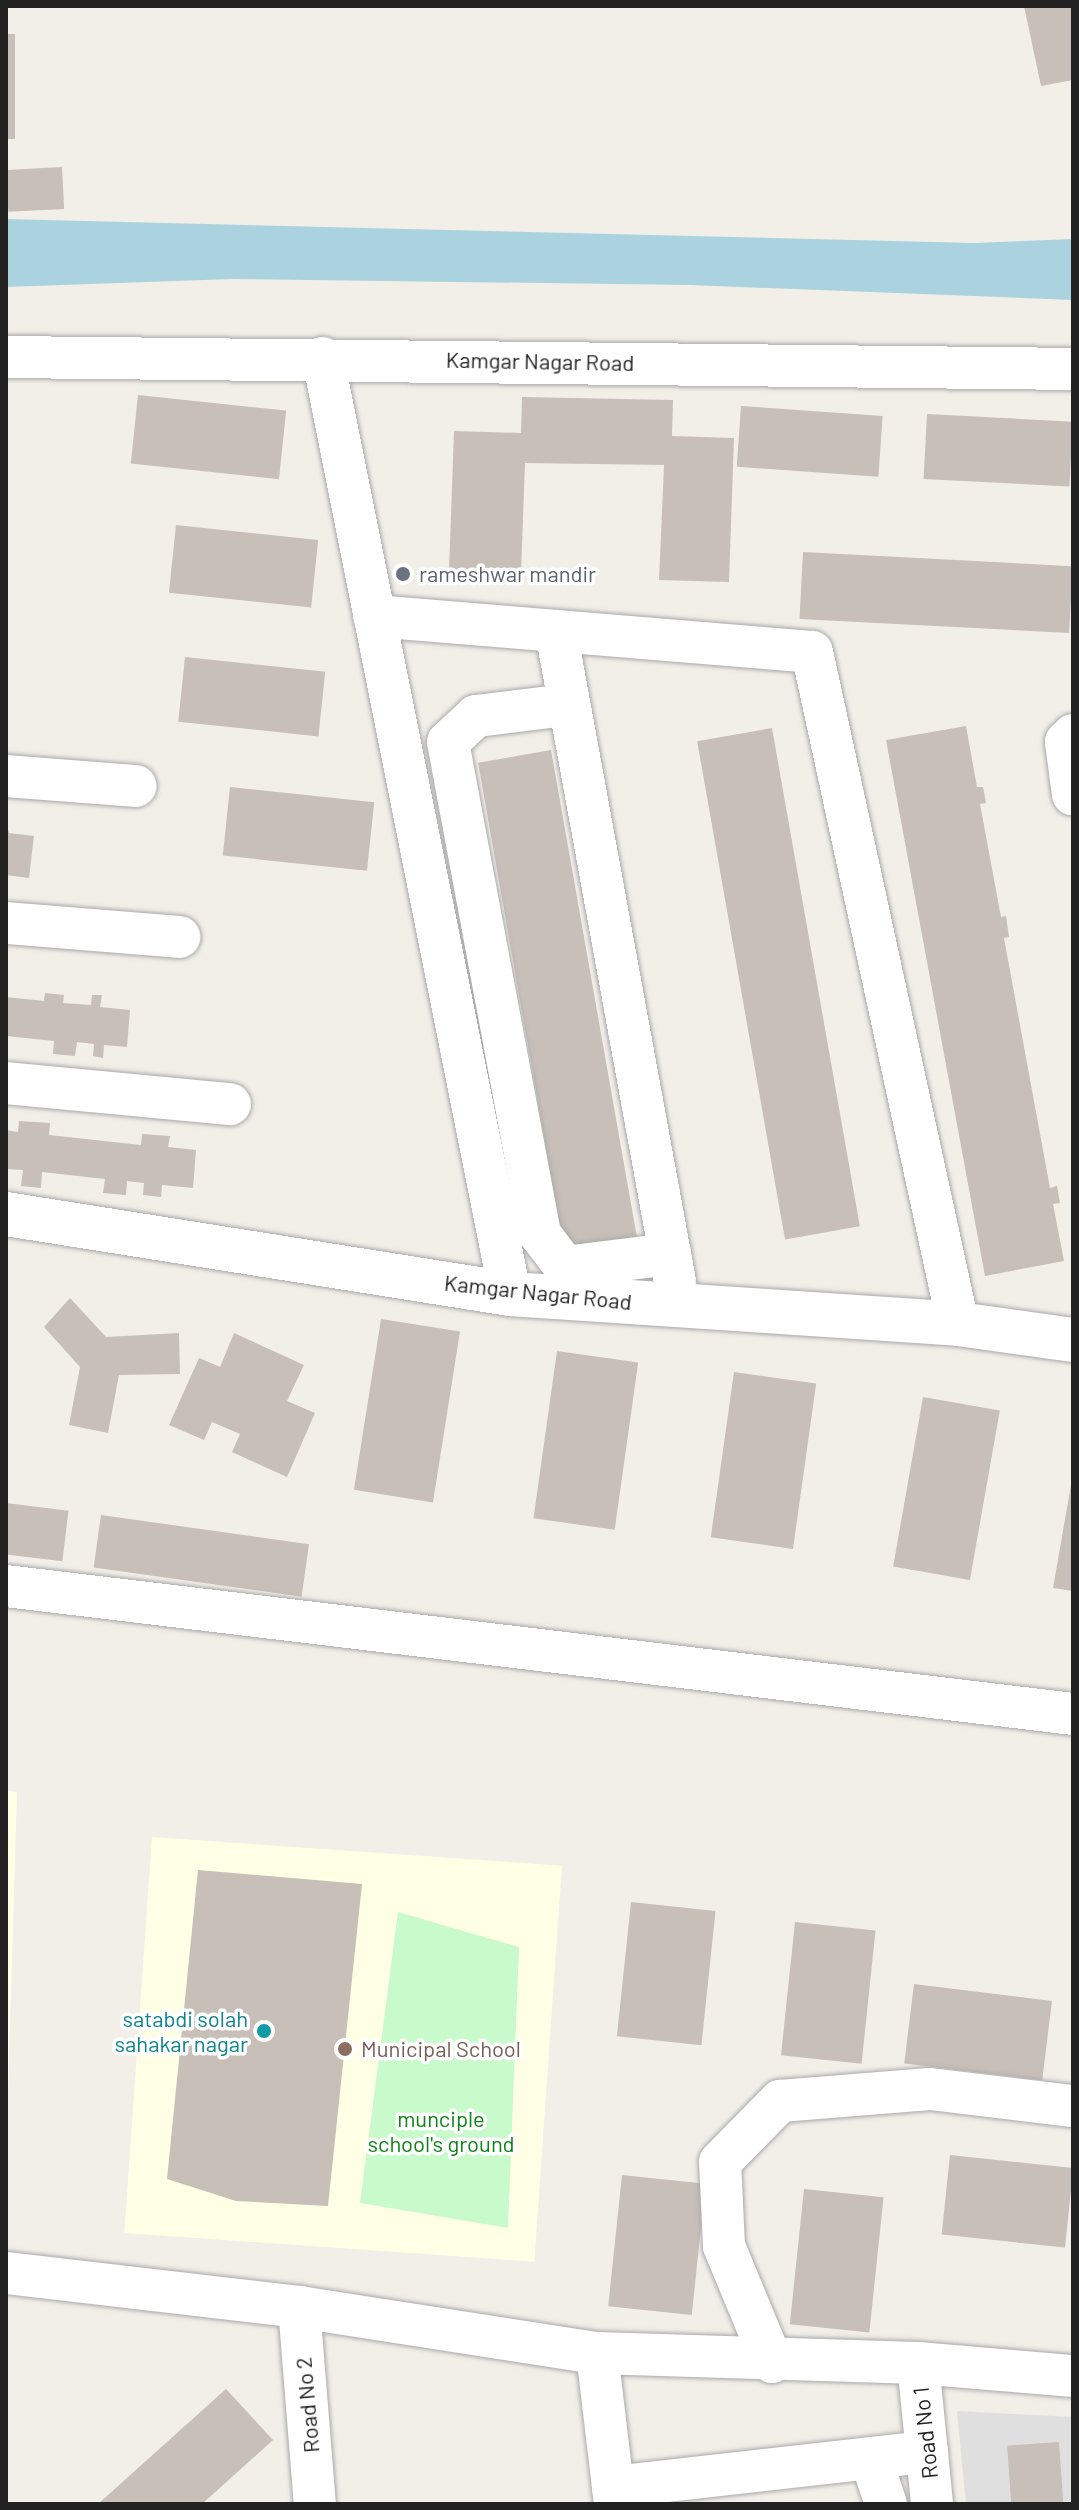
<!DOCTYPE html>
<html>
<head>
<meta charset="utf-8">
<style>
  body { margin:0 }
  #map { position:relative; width:1079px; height:2510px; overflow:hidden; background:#f2efe9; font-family:Barlow,sans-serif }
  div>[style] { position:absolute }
  .residential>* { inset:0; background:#e0dfdf }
  .education>* { inset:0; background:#ffffe5; transform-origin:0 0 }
  .park>* { inset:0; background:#c8facc }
  .water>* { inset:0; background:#aad3df }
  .building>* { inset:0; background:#c7bfb8; transform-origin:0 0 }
  .roads { filter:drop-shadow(0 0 2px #a9a9a9) drop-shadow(0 0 2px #a9a9a9) }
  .minor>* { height:42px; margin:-21px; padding:0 21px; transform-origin:21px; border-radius:21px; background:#fff }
  .tertiary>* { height:44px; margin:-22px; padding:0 22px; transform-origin:22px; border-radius:22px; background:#fff }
  .dots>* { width:22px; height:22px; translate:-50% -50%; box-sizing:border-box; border:4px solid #fff; border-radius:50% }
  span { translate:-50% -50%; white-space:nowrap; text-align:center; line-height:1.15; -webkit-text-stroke:7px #fff; paint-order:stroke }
  .street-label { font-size:22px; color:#222 }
  .worship-label { font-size:22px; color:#5b616d }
  .left { translate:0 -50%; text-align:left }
  .culture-label { font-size:22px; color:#0d838f }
  .right { translate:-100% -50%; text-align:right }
  .education-label { font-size:22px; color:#785e54 }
  .park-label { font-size:22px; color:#0c8416 }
  .frame { position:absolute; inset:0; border:8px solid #222; pointer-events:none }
</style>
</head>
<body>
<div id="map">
  <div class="residential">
    <div style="clip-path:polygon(957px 2411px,1073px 2417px,1073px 2504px,966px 2504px)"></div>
  </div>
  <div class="education">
    <div style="clip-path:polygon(6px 1791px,17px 1792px,6px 2158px)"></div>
    <div style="left:152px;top:1837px;width:411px;height:397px;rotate:4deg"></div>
  </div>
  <div class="park">
    <div style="clip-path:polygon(398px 1912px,519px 1947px,508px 2228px,360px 2203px)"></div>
  </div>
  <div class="water">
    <div style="clip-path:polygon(6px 219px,974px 243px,1073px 239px,1073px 300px,690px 285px,232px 279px,6px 287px)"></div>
  </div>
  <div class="building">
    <div style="clip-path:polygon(1024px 6px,1073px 6px,1073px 80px,1041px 86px)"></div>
    <div style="left:6px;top:34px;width:9px;height:105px"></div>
    <div style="left:62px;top:167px;width:42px;height:56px;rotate:87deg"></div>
    <div style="left:138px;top:395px;width:149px;height:69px;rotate:6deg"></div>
    <div style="clip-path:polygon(522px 397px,673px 400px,672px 436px,734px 438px,729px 582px,659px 580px,664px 465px,525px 463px,521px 573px,449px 571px,454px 431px,521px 433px)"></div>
    <div style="left:741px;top:406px;width:142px;height:61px;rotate:4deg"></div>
    <div style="left:927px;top:414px;width:146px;height:65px;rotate:3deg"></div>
    <div style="left:176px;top:525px;width:143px;height:68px;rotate:6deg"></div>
    <div style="left:803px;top:552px;width:270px;height:67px;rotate:3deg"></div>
    <div style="left:185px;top:657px;width:141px;height:65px;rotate:6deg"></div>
    <div style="clip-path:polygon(966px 726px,977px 787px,983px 787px,986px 803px,980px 804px,1001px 917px,1006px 916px,1009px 937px,1004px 938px,1050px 1188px,1057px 1186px,1060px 1203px,1053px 1204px,1064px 1261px,985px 1276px,886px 740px)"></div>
    <div style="left:772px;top:728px;width:506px;height:76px;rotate:80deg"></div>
    <div style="left:551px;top:750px;width:509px;height:74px;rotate:80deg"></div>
    <div style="left:230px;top:787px;width:145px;height:69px;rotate:6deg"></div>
    <div style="clip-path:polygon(6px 823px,9px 833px,34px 836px,29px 878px,6px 875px)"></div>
    <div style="clip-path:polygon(45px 993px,64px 995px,63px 1003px,91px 1005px,92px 995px,102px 995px,100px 1007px,130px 1010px,127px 1047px,104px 1045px,103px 1058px,93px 1056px,94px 1044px,77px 1042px,75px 1056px,53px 1054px,54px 1041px,6px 1036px,6px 997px,44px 1001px)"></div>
    <div style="clip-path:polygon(19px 1121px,50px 1123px,49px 1135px,141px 1145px,142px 1134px,170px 1136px,168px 1147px,196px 1150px,193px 1188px,162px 1185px,161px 1197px,143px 1195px,144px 1183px,127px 1181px,126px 1195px,103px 1193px,105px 1179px,42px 1172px,41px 1188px,21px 1186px,23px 1170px,6px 1169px,6px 1130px,18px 1132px)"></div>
    <div style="clip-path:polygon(70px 1298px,106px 1337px,179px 1333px,180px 1374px,119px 1375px,108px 1433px,69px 1425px,80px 1367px,44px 1327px)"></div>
    <div style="left:381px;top:1319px;width:80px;height:173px;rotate:9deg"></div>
    <div style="clip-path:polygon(234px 1333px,304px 1365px,287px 1401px,315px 1413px,287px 1477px,232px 1452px,240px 1434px,212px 1422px,204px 1440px,169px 1425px,199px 1358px,220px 1367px)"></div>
    <div style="left:557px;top:1351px;width:82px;height:169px;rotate:8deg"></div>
    <div style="left:734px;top:1372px;width:83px;height:167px;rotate:8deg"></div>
    <div style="left:923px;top:1397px;width:78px;height:172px;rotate:10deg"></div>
    <div style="clip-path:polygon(1071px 1485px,1073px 1485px,1073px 1591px,1053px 1588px)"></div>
    <div style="left:6px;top:1503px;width:63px;height:51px;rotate:7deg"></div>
    <div style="left:101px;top:1515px;width:210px;height:53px;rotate:8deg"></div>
    <div style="clip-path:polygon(198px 1870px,362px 1884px,328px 2206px,236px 2201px,167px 2179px)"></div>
    <div style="left:631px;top:1902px;width:85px;height:135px;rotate:6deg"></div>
    <div style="left:795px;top:1922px;width:81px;height:134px;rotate:6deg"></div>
    <div style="left:914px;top:1984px;width:139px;height:80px;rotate:7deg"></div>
    <div style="left:950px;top:2155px;width:124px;height:80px;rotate:6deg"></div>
    <div style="left:622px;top:2175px;width:84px;height:132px;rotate:6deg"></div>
    <div style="left:804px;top:2189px;width:80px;height:136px;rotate:6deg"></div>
    <div style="clip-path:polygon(226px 2389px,273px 2440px,202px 2504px,98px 2504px)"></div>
    <div style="left:1059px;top:2442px;width:62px;height:52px;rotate:86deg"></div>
  </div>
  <div class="roads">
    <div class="minor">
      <div style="left:6px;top:357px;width:1067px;rotate:0.64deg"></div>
      <div style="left:323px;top:358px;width:954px;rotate:78.7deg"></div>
      <div style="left:374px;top:616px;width:439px;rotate:4.7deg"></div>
      <div style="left:812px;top:652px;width:688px;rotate:77.74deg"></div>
      <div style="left:556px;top:631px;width:661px;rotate:79.63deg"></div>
      <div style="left:566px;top:705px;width:91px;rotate:173deg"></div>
      <div style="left:476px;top:716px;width:38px;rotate:137deg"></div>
      <div style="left:448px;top:742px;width:501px;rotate:79.41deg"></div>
      <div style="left:540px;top:1234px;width:41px;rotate:52.9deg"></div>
      <div style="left:565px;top:1267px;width:106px;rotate:-7.1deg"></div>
      <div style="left:1073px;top:735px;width:10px;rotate:135deg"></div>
      <div style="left:1066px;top:742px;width:53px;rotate:82.5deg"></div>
      <div style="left:6px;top:776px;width:130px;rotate:4.4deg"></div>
      <div style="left:6px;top:923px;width:174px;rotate:4.6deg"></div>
      <div style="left:6px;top:1083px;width:225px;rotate:5.4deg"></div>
      <div style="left:6px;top:1586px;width:1075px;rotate:6.84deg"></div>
      <div style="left:6px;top:2273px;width:295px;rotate:6.6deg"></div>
      <div style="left:299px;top:2307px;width:302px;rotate:8.8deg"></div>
      <div style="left:597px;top:2353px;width:321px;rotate:1.8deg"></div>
      <div style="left:918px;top:2363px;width:156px;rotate:4.8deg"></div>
      <div style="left:299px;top:2307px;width:198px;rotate:85.4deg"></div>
      <div style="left:597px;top:2353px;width:152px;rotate:83.2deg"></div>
      <div style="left:772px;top:2362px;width:126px;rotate:-112.5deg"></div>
      <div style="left:724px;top:2246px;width:84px;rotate:-92.7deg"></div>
      <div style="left:720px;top:2162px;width:86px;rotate:-45.5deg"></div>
      <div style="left:780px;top:2101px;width:150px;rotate:-4.6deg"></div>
      <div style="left:930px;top:2089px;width:144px;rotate:6.8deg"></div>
      <div style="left:918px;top:2363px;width:142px;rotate:84.3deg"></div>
      <div style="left:871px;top:2459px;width:47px;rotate:71.6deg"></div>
      <div style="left:613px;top:2487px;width:316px;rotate:-6.4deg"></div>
    </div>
    <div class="tertiary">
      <div style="left:6px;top:1214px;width:510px;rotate:9.02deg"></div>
      <div style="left:510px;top:1294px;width:449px;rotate:3.8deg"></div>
      <div style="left:958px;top:1324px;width:116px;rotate:7.9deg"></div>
    </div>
  </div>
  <div class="dots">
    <div style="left:403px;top:574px;background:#6b7280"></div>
    <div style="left:264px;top:2031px;background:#0f9aa8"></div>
    <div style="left:345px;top:2049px;background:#8d6e63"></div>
  </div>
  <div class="street-label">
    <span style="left:540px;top:361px;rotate:1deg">Kamgar Nagar Road</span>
    <span style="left:538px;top:1292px;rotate:6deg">Kamgar Nagar Road</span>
    <span style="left:307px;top:2405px;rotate:-95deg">Road No 2</span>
    <span style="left:925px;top:2433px;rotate:-96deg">Road No 1</span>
  </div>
  <div class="worship-label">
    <span class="left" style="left:419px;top:574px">rameshwar mandir</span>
  </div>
  <div class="culture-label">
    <span class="right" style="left:248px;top:2031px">satabdi solah<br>sahakar nagar</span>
  </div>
  <div class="education-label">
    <span class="left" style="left:361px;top:2049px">Municipal School</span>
  </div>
  <div class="park-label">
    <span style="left:441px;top:2131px">munciple<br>school's ground</span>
  </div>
  <div class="frame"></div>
</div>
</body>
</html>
